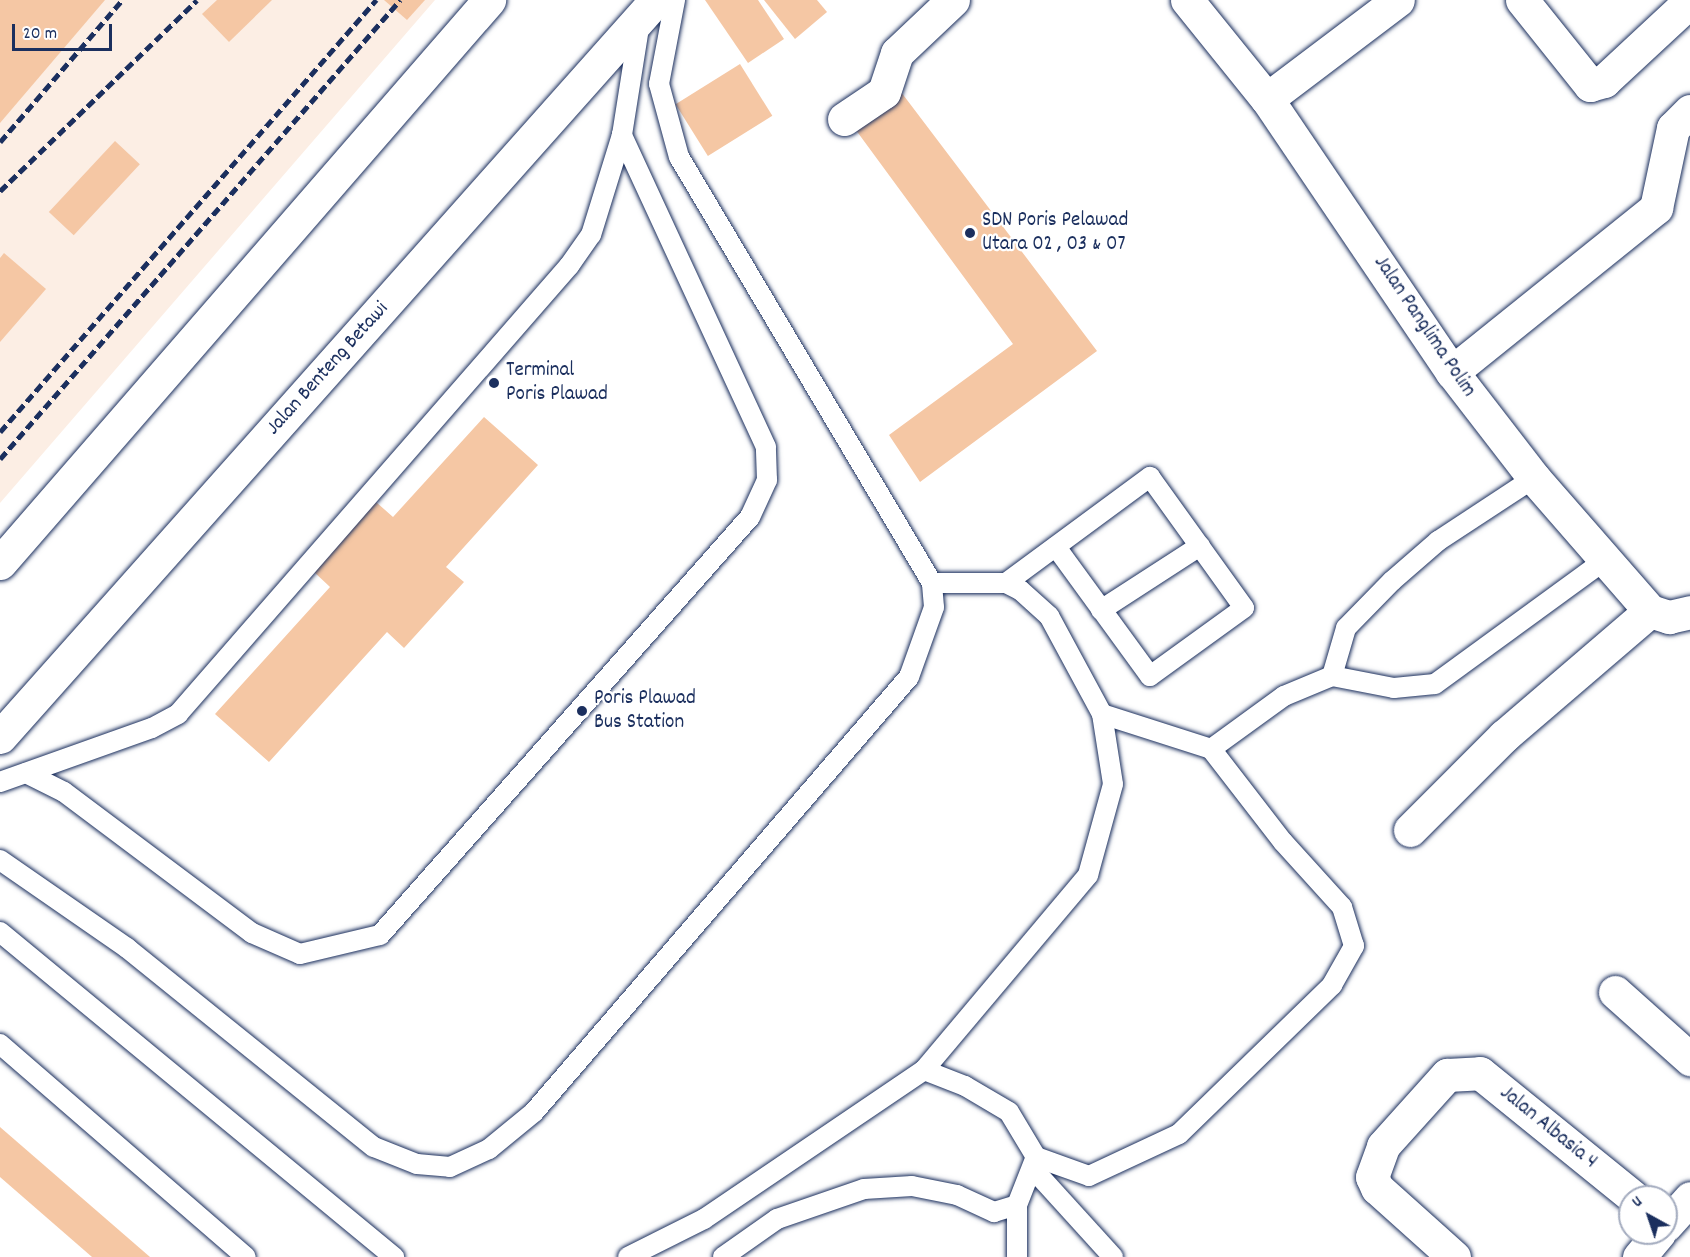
<!DOCTYPE html>
<html>
<head>
<meta charset="utf-8">
<style>
  body { margin:0 }
  #map { position:relative; width:1690px; height:1257px; overflow:hidden; background:#fff; font-family:Dekko,sans-serif }
  div>[style] { position:absolute }
  .built>* { inset:0; background:#fceee4 }
  .building>* { inset:0; background:#f5c7a4; transform-origin:0 0 }
  .roads { filter:drop-shadow(0 0 2px #1b2f5e) drop-shadow(0 0 2px #1b2f5e) }
  .lane>* { height:20px; margin:-10px; padding:0 10px; transform-origin:10px; border-radius:10px; background:#fff }
  .street>* { height:33px; margin:-16.5px; padding:0 16.5px; transform-origin:16.5px; border-radius:16.5px; background:#fff }
  .secondary>* { height:33px; margin:-16.5px; padding:0 16.5px; transform-origin:16.5px; border-radius:16.5px; background:#fff }
  .rail>* { height:4.5px; margin-top:-2.25px; transform-origin:0; background:repeating-linear-gradient(90deg,#1b2f5e 0 9px,transparent 0 13.5px) }
  .dots>* { width:16px; height:16px; translate:-50% -50%; box-sizing:border-box; border:3px solid #fff; border-radius:50% }
  span { translate:-50% -50%; white-space:nowrap; text-align:center; line-height:1.15; -webkit-text-stroke:4.5px #fff; paint-order:stroke }
  .poi-label { font-size:21px; color:#1b2f5e }
  .left { translate:0 -50%; text-align:left }
  .street-label { font-size:21px; color:#1b2f5e }
  .north { position:absolute; left:1618px; top:1185px; width:60px; height:60px; box-sizing:border-box; background:#fff; border:2px solid #a4acbf; border-radius:50%; rotate:320deg; font-size:16px; font-weight:700; line-height:24px; text-align:center; color:#1b2f5e }
  .north::after { content:''; display:block; margin:auto; width:21px; height:27px; background:#1b2f5e; clip-path:polygon(50% 0,100% 100%,50% 72%,0 100%) }
  .scale { position:absolute; left:12px; top:24px; width:100px; height:27px; box-sizing:border-box; border:3px solid #1b2f5e; border-top:0; padding-left:8px; font-size:18px; line-height:21px; white-space:nowrap; color:#1b2f5e; -webkit-text-stroke:4px #fff; paint-order:stroke }
</style>
</head>
<body>
<div id="map">
  <div class="built">
    <div style="clip-path:polygon(0 0,435px 0,0 503px)"></div>
  </div>
  <div class="building">
    <div style="clip-path:polygon(0 0,105px 0,0 123px)"></div>
    <div style="clip-path:polygon(217px 0,272px 0,229px 42px,202px 14px)"></div>
    <div style="clip-path:polygon(384px 0,425px 0,407px 20px)"></div>
    <div style="clip-path:polygon(705px 0,758px 0,784px 39px,748px 63px)"></div>
    <div style="clip-path:polygon(764px 0,817px 0,827px 12px,795px 39px)"></div>
    <div style="left:740px;top:64px;width:61px;height:76px;rotate:58deg"></div>
    <div style="clip-path:polygon(898px 88px,1097px 351px,920px 482px,889px 435px,1013px 344px,850px 122px)"></div>
    <div style="left:115px;top:141px;width:34px;height:97px;rotate:43deg"></div>
    <div style="clip-path:polygon(4px 253px,46px 289px,0 342px,0 258px)"></div>
    <div style="clip-path:polygon(484px 417px,538px 465px,446px 567px,464px 582px,404px 648px,387px 632px,269px 762px,215px 714px,330px 587px,313px 571px,376px 502px,393px 517px)"></div>
    <div style="clip-path:polygon(0 1127px,150px 1257px,92px 1257px,0 1177px)"></div>
  </div>
  <div class="roads">
    <div class="lane">
      <div style="left:1006px;top:583px;width:179px;rotate:-36.4deg"></div>
      <div style="left:1150px;top:477px;width:161px;rotate:54.3deg"></div>
      <div style="left:1244px;top:608px;width:116px;rotate:144.1deg"></div>
      <div style="left:1150px;top:676px;width:160px;rotate:-126.1deg"></div>
      <div style="left:1101px;top:610px;width:118px;rotate:-32.9deg"></div>
      <div style="left:1332px;top:676px;width:63px;rotate:11deg"></div>
      <div style="left:1394px;top:688px;width:41px;rotate:-5.6deg"></div>
      <div style="left:1435px;top:684px;width:210px;rotate:-36.1deg"></div>
      <div style="left:1102px;top:714px;width:114px;rotate:17.8deg"></div>
      <div style="left:1211px;top:749px;width:90px;rotate:-36deg"></div>
      <div style="left:1284px;top:696px;width:52px;rotate:-22.6deg"></div>
      <div style="left:1332px;top:676px;width:50px;rotate:-73.7deg"></div>
      <div style="left:1346px;top:628px;width:66px;rotate:-45.6deg"></div>
      <div style="left:1392px;top:581px;width:61px;rotate:-41deg"></div>
      <div style="left:1438px;top:541px;width:115px;rotate:-33.3deg"></div>
      <div style="left:26px;top:773px;width:42px;rotate:26.6deg"></div>
      <div style="left:64px;top:792px;width:235px;rotate:36.9deg"></div>
      <div style="left:252px;top:933px;width:52px;rotate:23.6deg"></div>
      <div style="left:300px;top:954px;width:82px;rotate:-13.4deg"></div>
      <div style="left:380px;top:935px;width:558px;rotate:-48.49deg"></div>
      <div style="left:750px;top:517px;width:41px;rotate:-65.3deg"></div>
      <div style="left:767px;top:480px;width:33px;rotate:-92deg"></div>
      <div style="left:766px;top:447px;width:344px;rotate:-114.8deg"></div>
      <div style="left:0;top:782px;width:161px;rotate:-19.6deg"></div>
      <div style="left:152px;top:728px;width:30px;rotate:-28deg"></div>
      <div style="left:178px;top:714px;width:595px;rotate:-48.89deg"></div>
      <div style="left:569px;top:266px;width:38px;rotate:-55deg"></div>
      <div style="left:591px;top:235px;width:105px;rotate:-72.8deg"></div>
      <div style="left:622px;top:135px;width:115px;rotate:-81deg"></div>
      <div style="left:0;top:860px;width:155px;rotate:34.7deg"></div>
      <div style="left:127px;top:948px;width:317px;rotate:38.9deg"></div>
      <div style="left:374px;top:1147px;width:46px;rotate:21.6deg"></div>
      <div style="left:417px;top:1164px;width:33px;rotate:5deg"></div>
      <div style="left:450px;top:1167px;width:43px;rotate:-24.8deg"></div>
      <div style="left:489px;top:1149px;width:58px;rotate:-39.4deg"></div>
      <div style="left:534px;top:1112px;width:574px;rotate:-49.24deg"></div>
      <div style="left:909px;top:677px;width:74px;rotate:-70.3deg"></div>
      <div style="left:934px;top:607px;width:24px;rotate:-95deg"></div>
      <div style="left:932px;top:583px;width:495px;rotate:-120.7deg"></div>
      <div style="left:679px;top:157px;width:76px;rotate:-105.3deg"></div>
      <div style="left:659px;top:84px;width:86px;rotate:-79.2deg"></div>
      <div style="left:0;top:932px;width:511px;rotate:39.52deg"></div>
      <div style="left:0;top:1044px;width:325px;rotate:40.9deg"></div>
      <div style="left:924px;top:1070px;width:44px;rotate:21.3deg"></div>
      <div style="left:965px;top:1086px;width:51px;rotate:30.6deg"></div>
      <div style="left:1009px;top:1112px;width:52px;rotate:59deg"></div>
      <div style="left:1036px;top:1157px;width:56px;rotate:19.7deg"></div>
      <div style="left:1089px;top:1176px;width:99px;rotate:-25deg"></div>
      <div style="left:1179px;top:1134px;width:214px;rotate:-44.2deg"></div>
      <div style="left:1332px;top:985px;width:45px;rotate:-60.6deg"></div>
      <div style="left:1354px;top:946px;width:41px;rotate:-107.1deg"></div>
      <div style="left:1342px;top:907px;width:88px;rotate:-132.2deg"></div>
      <div style="left:1283px;top:842px;width:118px;rotate:-127.7deg"></div>
      <div style="left:1033px;top:1169px;width:119px;rotate:47.7deg"></div>
      <div style="left:628px;top:1257px;width:85px;rotate:-26.6deg"></div>
      <div style="left:704px;top:1219px;width:266px;rotate:-34.1deg"></div>
      <div style="left:924px;top:1070px;width:255px;rotate:-49.9deg"></div>
      <div style="left:1088px;top:875px;width:94px;rotate:-74.6deg"></div>
      <div style="left:1113px;top:784px;width:71px;rotate:-98.9deg"></div>
      <div style="left:1102px;top:714px;width:111px;rotate:-118.4deg"></div>
      <div style="left:1049px;top:616px;width:39px;rotate:-138deg"></div>
      <div style="left:1020px;top:590px;width:16px;rotate:-153deg"></div>
      <div style="left:1006px;top:583px;width:74px;rotate:180deg"></div>
      <div style="left:723px;top:1257px;width:66px;rotate:-35.1deg"></div>
      <div style="left:777px;top:1219px;width:92px;rotate:-19deg"></div>
      <div style="left:864px;top:1189px;width:48px;rotate:-3.6deg"></div>
      <div style="left:912px;top:1186px;width:46px;rotate:11.3deg"></div>
      <div style="left:957px;top:1195px;width:41px;rotate:24.7deg"></div>
      <div style="left:994px;top:1212px;width:24px;rotate:-17deg"></div>
      <div style="left:1017px;top:1257px;width:52px;rotate:-90deg"></div>
      <div style="left:1017px;top:1205px;width:49px;rotate:-68.6deg"></div>
    </div>
    <div class="street">
      <div style="left:1522px;top:0;width:109px;rotate:51.3deg"></div>
      <div style="left:1590px;top:85px;width:15px;rotate:-16deg"></div>
      <div style="left:1604px;top:81px;width:117px;rotate:-42.9deg"></div>
      <div style="left:1267px;top:99px;width:164px;rotate:-37.1deg"></div>
      <div style="left:844px;top:119px;width:48px;rotate:-34deg"></div>
      <div style="left:884px;top:92px;width:41px;rotate:-71.6deg"></div>
      <div style="left:897px;top:53px;width:77px;rotate:-43.4deg"></div>
      <div style="left:1452px;top:372px;width:262px;rotate:-38.8deg"></div>
      <div style="left:1656px;top:208px;width:82px;rotate:-78deg"></div>
      <div style="left:1673px;top:128px;width:24px;rotate:-45deg"></div>
      <div style="left:1410px;top:830px;width:133px;rotate:-45deg"></div>
      <div style="left:1504px;top:736px;width:192px;rotate:-40.6deg"></div>
      <div style="left:1615px;top:992px;width:101px;rotate:41.8deg"></div>
      <div style="left:1666px;top:1225px;width:36px;rotate:-48deg"></div>
      <div style="left:1454px;top:1257px;width:103px;rotate:-138.1deg"></div>
      <div style="left:1377px;top:1188px;width:12px;rotate:-114deg"></div>
      <div style="left:1372px;top:1177px;width:33px;rotate:-70deg"></div>
      <div style="left:1383px;top:1146px;width:96px;rotate:-48deg"></div>
      <div style="left:1447px;top:1075px;width:33px;rotate:-3deg"></div>
      <div style="left:1480px;top:1073px;width:197px;rotate:39deg"></div>
      <div style="left:1639px;top:1257px;width:31px;rotate:-50deg"></div>
    </div>
    <div class="secondary">
      <div style="left:1187px;top:0;width:127px;rotate:51.1deg"></div>
      <div style="left:1267px;top:99px;width:330px;rotate:55.9deg"></div>
      <div style="left:1452px;top:372px;width:134px;rotate:52.3deg"></div>
      <div style="left:1534px;top:478px;width:176px;rotate:48.9deg"></div>
      <div style="left:1650px;top:611px;width:20px;rotate:18deg"></div>
      <div style="left:1669px;top:617px;width:22px;rotate:-13deg"></div>
      <div style="left:0;top:563px;width:746px;rotate:-49.02deg"></div>
      <div style="left:0;top:737px;width:987px;rotate:-48.33deg"></div>
    </div>
  </div>
  <div class="rail">
    <div style="left:0;top:142px;width:187px;rotate:-49.3deg"></div>
    <div style="left:0;top:191px;width:274px;rotate:-44.1deg"></div>
    <div style="left:0;top:432px;width:573px;rotate:-48.96deg"></div>
    <div style="left:0;top:459px;width:609px;rotate:-48.93deg"></div>
  </div>
  <div class="dots">
    <div style="left:970px;top:233px;background:#1b2f5e"></div>
    <div style="left:494px;top:383px;background:#1b2f5e"></div>
    <div style="left:582px;top:711px;background:#1b2f5e"></div>
  </div>
  <div class="poi-label">
    <span class="left" style="left:982px;top:233px">SDN Poris Pelawad<br>Utara 02 , 03 &amp; 07</span>
    <span class="left" style="left:506px;top:383px">Terminal<br>Poris Plawad</span>
    <span class="left" style="left:594px;top:711px">Poris Plawad<br>Bus Station</span>
  </div>
  <div class="street-label">
    <span style="left:1424px;top:327px;rotate:56deg">Jalan Panglima Polim</span>
    <span style="left:328px;top:369px;rotate:-48deg">Jalan Benteng Betawi</span>
    <span style="left:1548px;top:1128px;rotate:39deg">Jalan Albasia 4</span>
  </div>
  <div class="north">U</div>
  <div class="scale">20 m</div>
</div>
</body>
</html>
